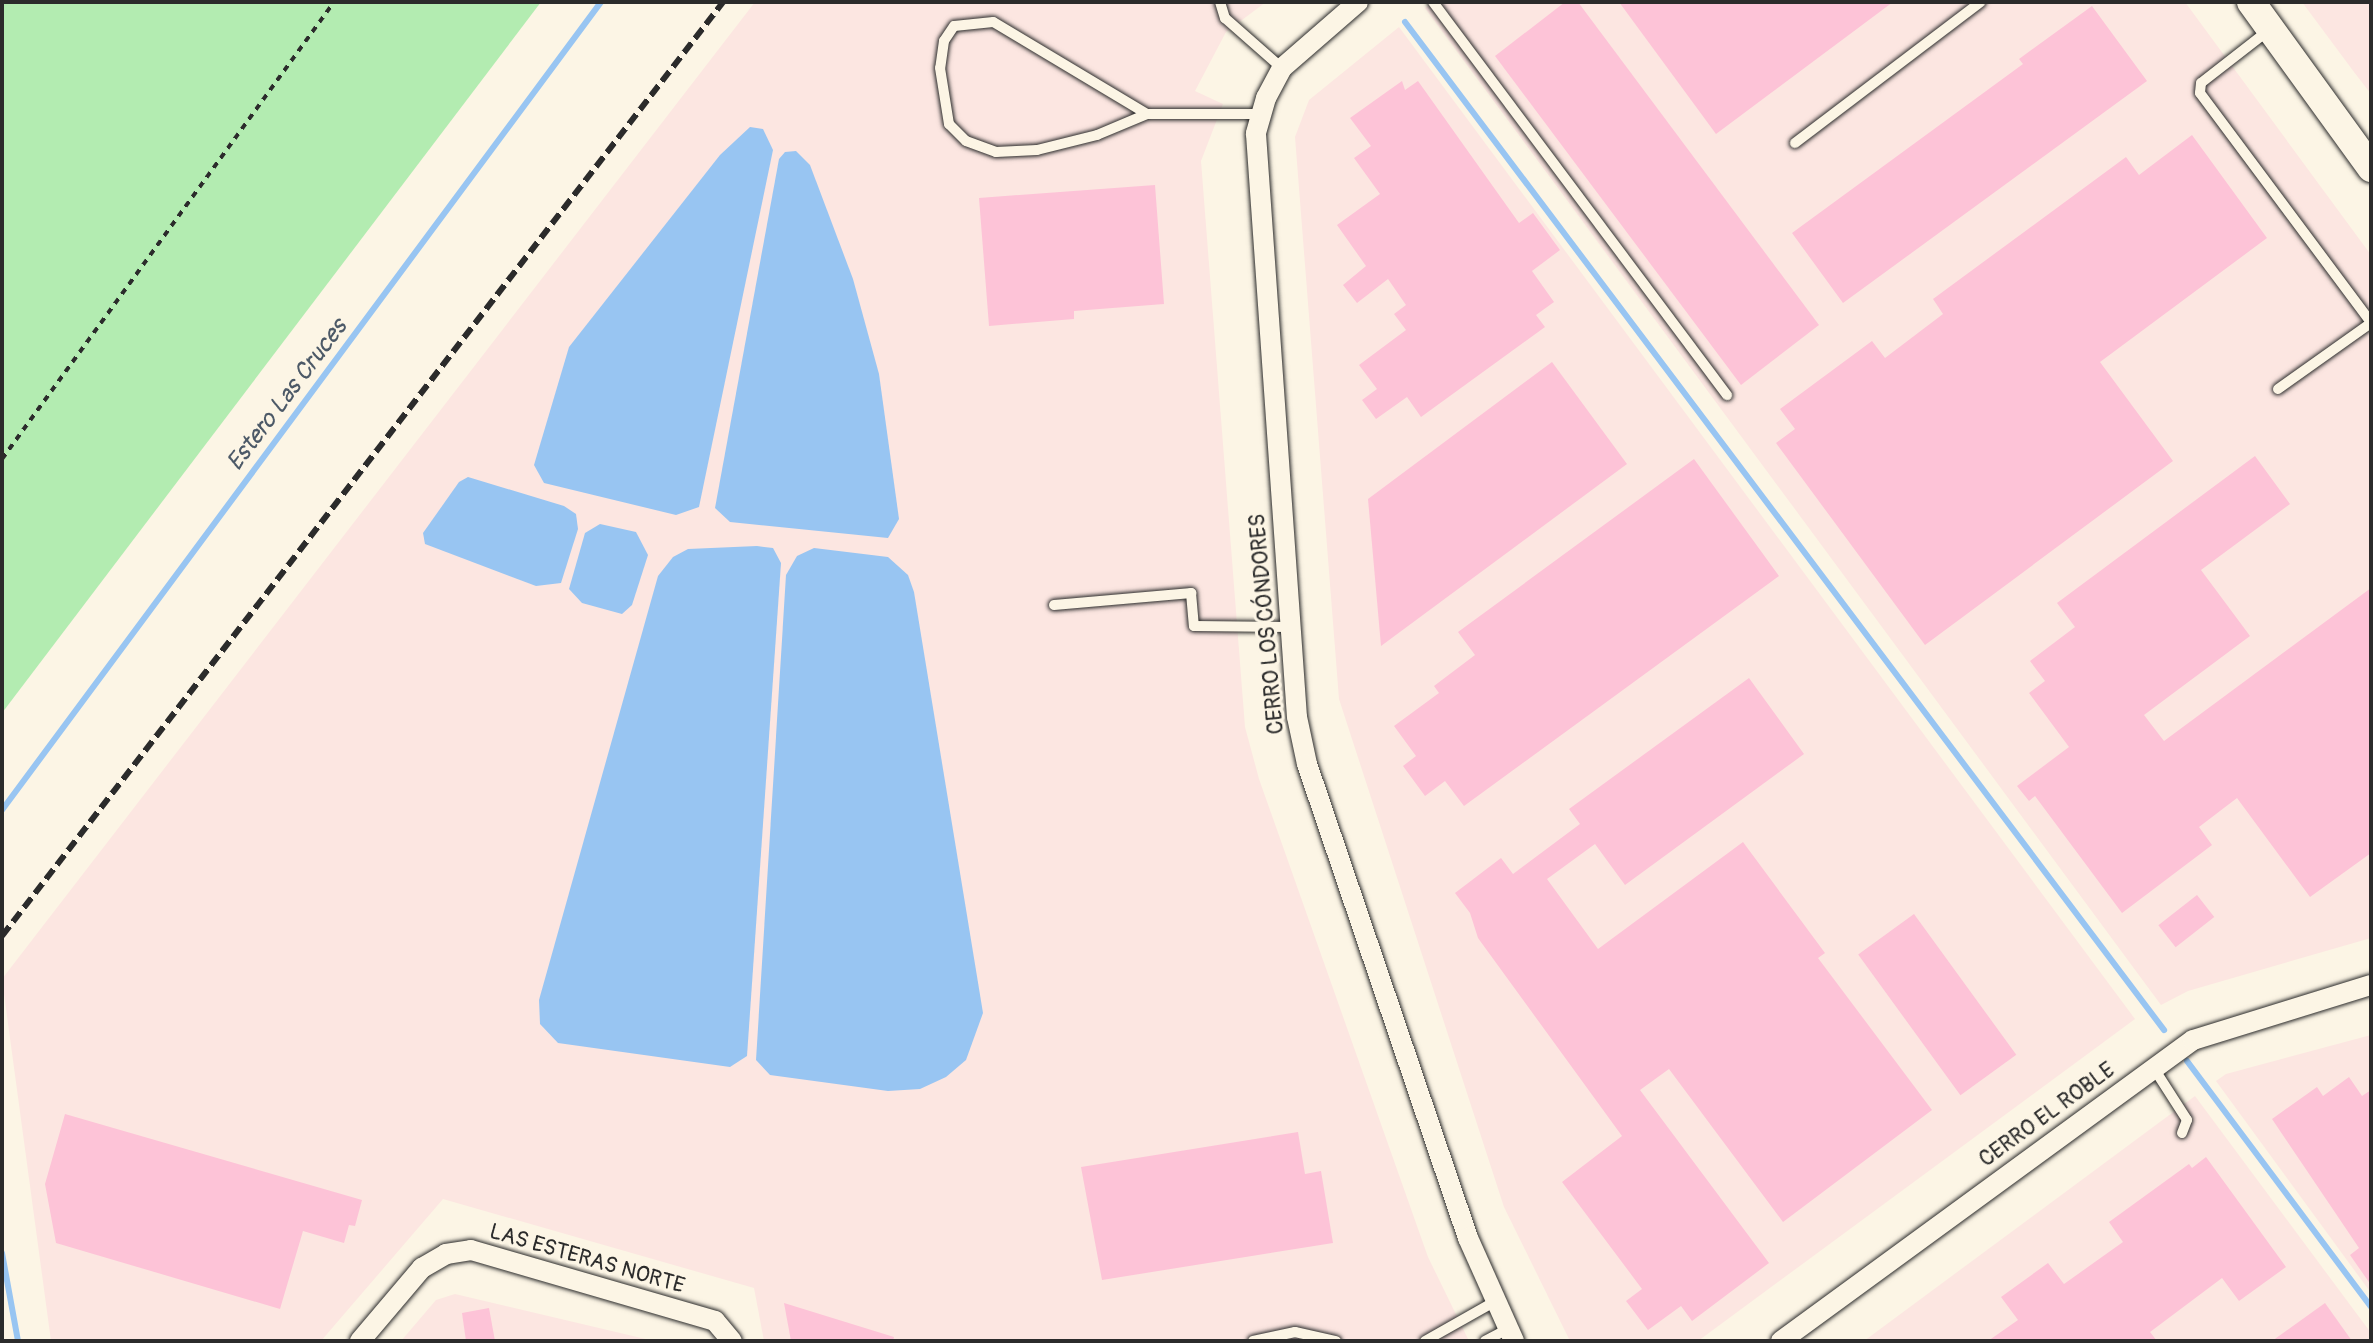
<!DOCTYPE html>
<html>
<head>
<meta charset="utf-8">
<style>
  body { margin:0 }
  #map { position:relative; width:2373px; height:1343px; overflow:hidden; background:#fcf5e5; font-family:Pangolin,sans-serif }
  div>[style] { position:absolute }
  .built>* { inset:0; background:#fce6e1 }
  .green>* { inset:0; background:#b3ecb1 }
  .water>* { inset:0; background:#98c5f2 }
  .stream>* { height:6px; margin:-3px; padding:0 3px; transform-origin:3px; border-radius:3px; background:#98c5f2 }
  .building>* { inset:0; background:#fdc3d7; transform-origin:0 0 }
  .path>* { height:4px; margin-top:-2px; transform-origin:0; background:repeating-linear-gradient(90deg,#2b2b2b 0 6px,transparent 0 12px) }
  .roads { filter:drop-shadow(0 0 2px #2b2b2b) drop-shadow(0 0 2px #2b2b2b) }
  .lane>* { height:10px; margin:-5px; padding:0 5px; transform-origin:5px; border-radius:5px; background:#fcf5e5 }
  .street>* { height:20px; margin:-10px; padding:0 10px; transform-origin:10px; border-radius:10px; background:#fcf5e5 }
  .secondary>* { height:28px; margin:-14px; padding:0 14px; transform-origin:14px; border-radius:14px; background:#fcf5e5 }
  .rail>* { height:6px; margin-top:-3px; transform-origin:0; background:repeating-linear-gradient(90deg,#2b2b2b 0 12px,transparent 0 18px) }
  span { translate:-50% -50%; white-space:nowrap; text-align:center; line-height:1.15; -webkit-text-stroke:6px #fcf5e5; paint-order:stroke }
  .street-label { font-size:22px; color:#2b2b2b }
  .water-label { font-size:24px; color:#4c5967; font-style:italic }
  .frame { position:absolute; inset:0; border:4px solid #2b2b2b; pointer-events:none }
</style>
</head>
<body>
<div id="map">
  <div class="built">
    <div style="clip-path:polygon(755px 2px,1266px 2px,1226px 32px,1195px 91px,1223px 104px,1201px 161px,1245px 727px,1259px 779px,1428px 1257px,1469px 1341px,764px 1341px,754px 1288px,443px 1199px,321px 1341px,51px 1341px,2px 979px)"></div>
    <div style="clip-path:polygon(1433px 2px,2185px 2px,2371px 255px,2371px 938px,2188px 991px,2161px 1005px,1425px 8px)"></div>
    <div style="clip-path:polygon(2302px 2px,2371px 2px,2371px 94px,2354px 72px)"></div>
    <div style="clip-path:polygon(1399px 27px,2135px 1019px,1698px 1341px,1570px 1341px,1504px 1207px,1339px 699px,1295px 137px,1309px 100px)"></div>
    <div style="clip-path:polygon(2371px 1035px,2371px 1293px,2216px 1081px,2226px 1074px)"></div>
    <div style="clip-path:polygon(2195px 1096px,2371px 1333px,2371px 1341px,1864px 1341px)"></div>
    <div style="clip-path:polygon(455px 1294px,654px 1341px,401px 1341px,436px 1300px)"></div>
  </div>
  <div class="green">
    <div style="clip-path:polygon(2px 2px,541px 2px,2px 713px)"></div>
  </div>
  <div class="water">
    <div style="clip-path:polygon(750px 127px,763px 129px,773px 150px,699px 507px,676px 515px,544px 483px,534px 465px,569px 347px,720px 155px)"></div>
    <div style="clip-path:polygon(796px 151px,810px 165px,853px 279px,879px 374px,899px 519px,888px 538px,730px 522px,715px 508px,779px 159px,785px 152px)"></div>
    <div style="clip-path:polygon(468px 477px,564px 506px,576px 514px,578px 529px,561px 583px,536px 586px,425px 544px,423px 533px,459px 482px)"></div>
    <div style="clip-path:polygon(600px 524px,636px 532px,648px 555px,632px 605px,622px 614px,582px 603px,569px 589px,585px 533px)"></div>
    <div style="clip-path:polygon(757px 546px,773px 548px,781px 563px,747px 1056px,730px 1067px,558px 1043px,540px 1024px,539px 1000px,658px 576px,673px 557px,688px 549px)"></div>
    <div style="clip-path:polygon(814px 548px,888px 557px,908px 575px,914px 592px,983px 1013px,966px 1060px,946px 1077px,920px 1089px,888px 1091px,770px 1075px,756px 1060px,786px 575px,797px 556px)"></div>
  </div>
  <div class="stream">
    <div style="left:1405px;top:22px;width:1262px;rotate:53.02deg"></div>
    <div style="left:2px;top:810px;width:1006px;rotate:-53.45deg"></div>
    <div style="left:2187px;top:1061px;width:307px;rotate:53.2deg"></div>
    <div style="left:2px;top:1253px;width:89px;rotate:79.7deg"></div>
  </div>
  <div class="building">
    <div style="clip-path:polygon(1565px 2px,1578px 2px,1819px 325px,1741px 385px,1495px 56px)"></div>
    <div style="clip-path:polygon(1619px 2px,1893px 2px,1716px 134px)"></div>
    <div style="clip-path:polygon(2092px 6px,2147px 81px,1843px 303px,1792px 233px,2023px 64px,2019px 59px)"></div>
    <div style="clip-path:polygon(1402px 81px,1405px 90px,1418px 81px,1519px 223px,1533px 213px,1560px 250px,1532px 271px,1554px 302px,1536px 315px,1545px 327px,1421px 417px,1407px 397px,1376px 419px,1362px 400px,1377px 389px,1359px 365px,1406px 330px,1394px 314px,1406px 305px,1388px 279px,1357px 303px,1343px 285px,1366px 266px,1337px 225px,1380px 194px,1354px 158px,1371px 146px,1350px 118px)"></div>
    <div style="clip-path:polygon(2192px 135px,2267px 238px,2100px 362px,2173px 461px,1925px 645px,1776px 443px,1795px 429px,1780px 409px,1872px 341px,1885px 358px,1943px 314px,1933px 299px,2126px 157px,2139px 175px)"></div>
    <div style="clip-path:polygon(1155px 185px,1164px 304px,1074px 311px,1074px 319px,989px 326px,979px 198px)"></div>
    <div style="clip-path:polygon(1552px 362px,1627px 464px,1381px 646px,1368px 499px)"></div>
    <div style="clip-path:polygon(2255px 456px,2290px 504px,2201px 570px,2250px 636px,2144px 715px,2164px 741px,2371px 588px,2371px 853px,2310px 897px,2237px 798px,2199px 827px,2212px 845px,2122px 913px,2035px 796px,2029px 801px,2017px 786px,2069px 747px,2029px 693px,2045px 681px,2030px 661px,2075px 627px,2057px 603px)"></div>
    <div style="clip-path:polygon(1694px 459px,1779px 576px,1464px 806px,1445px 781px,1425px 796px,1403px 766px,1416px 756px,1394px 726px,1439px 693px,1434px 686px,1475px 655px,1458px 632px)"></div>
    <div style="clip-path:polygon(1749px 678px,1804px 754px,1625px 885px,1595px 844px,1547px 879px,1598px 949px,1743px 842px,1825px 953px,1818px 958px,1932px 1110px,1783px 1222px,1669px 1069px,1640px 1090px,1769px 1263px,1692px 1321px,1681px 1306px,1648px 1330px,1626px 1301px,1642px 1289px,1562px 1182px,1622px 1136px,1478px 938px,1470px 913px,1455px 893px,1501px 858px,1513px 874px,1580px 824px,1569px 809px)"></div>
    <div style="left:2197px;top:895px;width:28px;height:49px;rotate:52deg"></div>
    <div style="left:1914px;top:914px;width:174px;height:69px;rotate:54deg"></div>
    <div style="clip-path:polygon(2349px 1077px,2362px 1096px,2371px 1090px,2371px 1285px,2350px 1255px,2359px 1248px,2272px 1119px,2317px 1087px,2323px 1096px)"></div>
    <div style="clip-path:polygon(65px 1114px,362px 1200px,355px 1226px,349px 1225px,344px 1243px,303px 1231px,280px 1309px,56px 1243px,45px 1184px)"></div>
    <div style="clip-path:polygon(1298px 1132px,1305px 1174px,1321px 1171px,1333px 1243px,1102px 1280px,1081px 1167px)"></div>
    <div style="clip-path:polygon(2206px 1157px,2286px 1267px,2239px 1301px,2222px 1278px,2150px 1332px,2157px 1341px,1988px 1341px,2018px 1320px,2001px 1297px,2048px 1263px,2064px 1284px,2123px 1242px,2109px 1222px,2189px 1164px,2192px 1168px)"></div>
    <div style="clip-path:polygon(784px 1303px,894px 1337px,893px 1341px,791px 1341px)"></div>
    <div style="clip-path:polygon(2325px 1303px,2352px 1341px,2272px 1341px)"></div>
    <div style="clip-path:polygon(489px 1308px,495px 1341px,466px 1341px,462px 1313px)"></div>
  </div>
  <div class="path">
    <div style="left:2px;top:459px;width:565px;rotate:-54deg"></div>
  </div>
  <div class="roads">
    <div class="lane">
      <div style="left:1220px;top:2px;width:17px;rotate:73deg"></div>
      <div style="left:1225px;top:18px;width:76px;rotate:41.3deg"></div>
      <div style="left:1433px;top:2px;width:491px;rotate:53.2deg"></div>
      <div style="left:2269px;top:30px;width:86px;rotate:142.1deg"></div>
      <div style="left:2201px;top:83px;width:10px;rotate:96deg"></div>
      <div style="left:2200px;top:93px;width:286px;rotate:53.3deg"></div>
      <div style="left:1147px;top:114px;width:179px;rotate:-149.1deg"></div>
      <div style="left:993px;top:22px;width:39px;rotate:174deg"></div>
      <div style="left:954px;top:26px;width:18px;rotate:124deg"></div>
      <div style="left:944px;top:41px;width:27px;rotate:98deg"></div>
      <div style="left:940px;top:68px;width:57px;rotate:80.9deg"></div>
      <div style="left:949px;top:124px;width:24px;rotate:45deg"></div>
      <div style="left:966px;top:141px;width:32px;rotate:20deg"></div>
      <div style="left:996px;top:152px;width:41px;rotate:-2.8deg"></div>
      <div style="left:1037px;top:150px;width:62px;rotate:-14deg"></div>
      <div style="left:1097px;top:135px;width:54px;rotate:-22.8deg"></div>
      <div style="left:1147px;top:114px;width:113px"></div>
      <div style="left:1795px;top:143px;width:233px;rotate:-37.2deg"></div>
      <div style="left:2278px;top:389px;width:114px;rotate:-35.4deg"></div>
      <div style="left:1054px;top:605px;width:138px;rotate:-5deg"></div>
      <div style="left:1191px;top:593px;width:33px;rotate:85deg"></div>
      <div style="left:1194px;top:626px;width:95px;rotate:0.6deg"></div>
      <div style="left:2153px;top:1067px;width:63px;rotate:57.3deg"></div>
      <div style="left:2187px;top:1120px;width:14px;rotate:111deg"></div>
      <div style="left:1253px;top:1341px;width:43px;rotate:-12.1deg"></div>
      <div style="left:1295px;top:1332px;width:42px;rotate:12.4deg"></div>
      <div style="left:1425px;top:1341px;width:79px;rotate:-29.5deg"></div>
      <div style="left:1485px;top:1341px;width:26px;rotate:-28deg"></div>
    </div>
    <div class="street">
      <div style="left:1358px;top:2px;width:101px;rotate:139deg"></div>
      <div style="left:1282px;top:68px;width:34px;rotate:118deg"></div>
      <div style="left:1266px;top:98px;width:37px;rotate:106deg"></div>
      <div style="left:1256px;top:134px;width:584px;rotate:85.98deg"></div>
      <div style="left:1297px;top:717px;width:48px;rotate:78deg"></div>
      <div style="left:1307px;top:764px;width:501px;rotate:71.24deg"></div>
      <div style="left:1468px;top:1238px;width:113px;rotate:65.9deg"></div>
      <div style="left:360px;top:1341px;width:96px;rotate:-49.7deg"></div>
      <div style="left:422px;top:1268px;width:28px;rotate:-30deg"></div>
      <div style="left:446px;top:1254px;width:25px;rotate:-9deg"></div>
      <div style="left:471px;top:1250px;width:254px;rotate:16.2deg"></div>
      <div style="left:715px;top:1321px;width:26px;rotate:50deg"></div>
      <div style="left:1781px;top:1341px;width:510px;rotate:-36.15deg"></div>
      <div style="left:2193px;top:1040px;width:186px;rotate:-17.2deg"></div>
    </div>
    <div class="secondary">
      <div style="left:2251px;top:2px;width:205px;rotate:54.1deg"></div>
    </div>
  </div>
  <div class="rail">
    <div style="left:2px;top:936px;width:1180px;rotate:-52.33deg"></div>
  </div>
  <div class="street-label">
    <span style="left:1267px;top:624px;rotate:-95deg">CERRO LOS CÓNDORES</span>
    <span style="left:2047px;top:1115px;rotate:-36deg">CERRO EL ROBLE</span>
    <span style="left:587px;top:1259px;rotate:16deg">LAS ESTERAS NORTE</span>
  </div>
  <div class="water-label">
    <span style="left:287px;top:395px;rotate:-53deg">Estero Las Cruces</span>
  </div>
  <div class="frame"></div>
</div>
</body>
</html>
